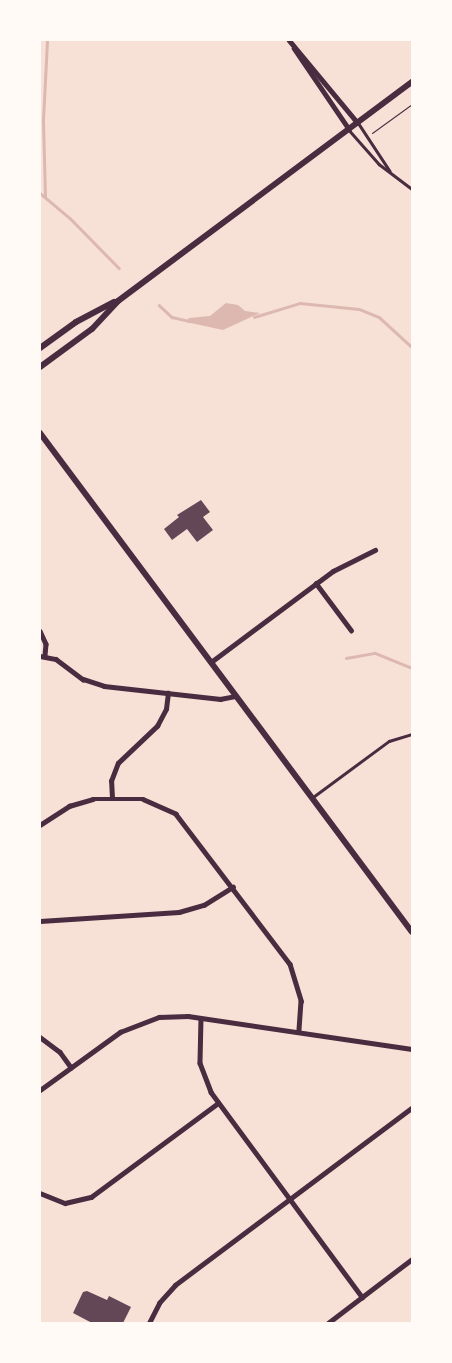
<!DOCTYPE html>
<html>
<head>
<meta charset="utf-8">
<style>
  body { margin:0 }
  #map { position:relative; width:452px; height:1363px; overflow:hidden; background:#f7e1d7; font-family:"Varela Round",sans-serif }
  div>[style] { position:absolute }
  .water>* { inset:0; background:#dcb8b0 }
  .stream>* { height:2.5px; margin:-1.25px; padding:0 1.25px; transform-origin:1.25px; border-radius:1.25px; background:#dcb8b0 }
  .building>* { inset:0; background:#644757 }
  .path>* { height:1px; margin:-0.5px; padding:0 0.5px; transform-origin:0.5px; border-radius:0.5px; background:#4a2c40 }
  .service>* { height:2.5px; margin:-1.25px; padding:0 1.25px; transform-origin:1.25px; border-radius:1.25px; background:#4a2c40 }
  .minor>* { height:4.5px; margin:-2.25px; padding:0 2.25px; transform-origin:2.25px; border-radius:2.25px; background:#4a2c40 }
  .secondary>* { height:6px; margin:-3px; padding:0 3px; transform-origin:3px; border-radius:3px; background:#4a2c40 }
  span { translate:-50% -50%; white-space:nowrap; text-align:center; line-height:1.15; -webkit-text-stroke:4px #fffaf5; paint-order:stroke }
  .frame { position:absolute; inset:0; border:41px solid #fffaf5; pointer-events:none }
</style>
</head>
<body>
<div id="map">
  <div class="water">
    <div style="clip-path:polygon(226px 303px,238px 305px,245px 311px,260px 313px,223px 330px,186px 322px,189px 318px,210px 316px)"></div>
  </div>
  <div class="stream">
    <div style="left:40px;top:193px;width:39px;rotate:40deg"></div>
    <div style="left:70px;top:218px;width:70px;rotate:45.6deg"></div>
    <div style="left:45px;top:197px;width:77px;rotate:-91.5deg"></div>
    <div style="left:43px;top:120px;width:80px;rotate:-87.1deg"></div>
    <div style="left:159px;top:305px;width:18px;rotate:43deg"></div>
    <div style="left:172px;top:317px;width:18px;rotate:13deg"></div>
    <div style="left:254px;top:317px;width:48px;rotate:-16.9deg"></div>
    <div style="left:300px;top:303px;width:59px;rotate:5.8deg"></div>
    <div style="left:359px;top:309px;width:22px;rotate:22deg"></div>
    <div style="left:379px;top:317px;width:45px;rotate:42.3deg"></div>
    <div style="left:346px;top:658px;width:29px;rotate:-10deg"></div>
    <div style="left:375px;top:653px;width:40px;rotate:22deg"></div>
  </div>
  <div class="building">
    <div style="clip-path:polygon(201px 500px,210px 512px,203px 517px,213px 530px,197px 542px,187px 529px,172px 540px,164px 529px,179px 517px,177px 515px)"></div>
    <div style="clip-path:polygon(87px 1291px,107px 1300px,109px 1296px,131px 1307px,123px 1323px,92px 1323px,73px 1313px,83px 1292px)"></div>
  </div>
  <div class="path">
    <div style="left:372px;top:133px;width:49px;rotate:-35.9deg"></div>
  </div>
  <div class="service">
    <div style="left:359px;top:124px;width:56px;rotate:56.6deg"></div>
    <div style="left:350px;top:131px;width:44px;rotate:48.7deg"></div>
    <div style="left:379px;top:164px;width:41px;rotate:37.1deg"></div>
    <div style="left:313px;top:797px;width:94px;rotate:-36.4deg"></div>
    <div style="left:389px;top:741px;width:24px;rotate:-17deg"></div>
  </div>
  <div class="minor">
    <div style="left:289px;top:40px;width:107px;rotate:50.3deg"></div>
    <div style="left:294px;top:48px;width:98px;rotate:55.8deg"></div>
    <div style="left:316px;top:583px;width:59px;rotate:53.3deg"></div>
    <div style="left:40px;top:631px;width:14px;rotate:65deg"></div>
    <div style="left:46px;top:644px;width:11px;rotate:95deg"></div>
    <div style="left:40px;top:656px;width:16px;rotate:11deg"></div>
    <div style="left:56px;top:659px;width:34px;rotate:37deg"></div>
    <div style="left:83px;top:679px;width:22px;rotate:18deg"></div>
    <div style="left:104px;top:686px;width:117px;rotate:6.4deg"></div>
    <div style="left:220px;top:699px;width:16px;rotate:-11deg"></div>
    <div style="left:211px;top:662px;width:152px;rotate:-36.7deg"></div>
    <div style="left:333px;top:571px;width:47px;rotate:-26.6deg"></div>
    <div style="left:112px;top:798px;width:17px;rotate:-93deg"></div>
    <div style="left:111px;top:781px;width:19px;rotate:-69deg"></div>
    <div style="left:118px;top:763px;width:54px;rotate:-43.5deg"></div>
    <div style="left:157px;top:726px;width:19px;rotate:-62deg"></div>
    <div style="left:166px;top:709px;width:16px;rotate:-83deg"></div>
    <div style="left:40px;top:825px;width:35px;rotate:-33deg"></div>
    <div style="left:69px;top:806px;width:25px;rotate:-16deg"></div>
    <div style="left:93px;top:799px;width:50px"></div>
    <div style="left:143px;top:799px;width:36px;rotate:24deg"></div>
    <div style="left:176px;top:814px;width:188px;rotate:52.8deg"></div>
    <div style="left:290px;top:964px;width:39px;rotate:73deg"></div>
    <div style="left:301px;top:1001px;width:31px;rotate:94deg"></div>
    <div style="left:40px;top:921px;width:139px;rotate:-3.7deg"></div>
    <div style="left:179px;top:912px;width:26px;rotate:-16deg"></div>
    <div style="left:204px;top:905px;width:34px;rotate:-32deg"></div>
    <div style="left:201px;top:1018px;width:45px;rotate:91.3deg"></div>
    <div style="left:200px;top:1063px;width:31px;rotate:69deg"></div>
    <div style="left:211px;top:1092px;width:255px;rotate:53.6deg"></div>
    <div style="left:40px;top:1037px;width:25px;rotate:37deg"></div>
    <div style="left:60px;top:1052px;width:19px;rotate:54deg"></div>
    <div style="left:40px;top:1090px;width:99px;rotate:-35.9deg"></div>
    <div style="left:120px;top:1032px;width:42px;rotate:-21deg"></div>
    <div style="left:159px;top:1017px;width:29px;rotate:-2deg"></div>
    <div style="left:188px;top:1016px;width:226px;rotate:8.4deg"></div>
    <div style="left:40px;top:1193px;width:27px;rotate:22deg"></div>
    <div style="left:65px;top:1203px;width:27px;rotate:-13deg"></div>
    <div style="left:91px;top:1197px;width:158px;rotate:-36.5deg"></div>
    <div style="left:149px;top:1323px;width:22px;rotate:-63deg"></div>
    <div style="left:159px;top:1303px;width:24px;rotate:-48deg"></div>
    <div style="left:175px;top:1285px;width:296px;rotate:-36.8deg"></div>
    <div style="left:328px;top:1323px;width:106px;rotate:-37.3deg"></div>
  </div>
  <div class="secondary">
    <div style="left:40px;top:348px;width:44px;rotate:-35.8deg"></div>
    <div style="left:76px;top:322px;width:43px;rotate:-27.8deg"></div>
    <div style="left:40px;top:367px;width:64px;rotate:-36.2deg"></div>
    <div style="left:92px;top:329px;width:38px;rotate:-47deg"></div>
    <div style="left:118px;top:301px;width:367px;rotate:-36.7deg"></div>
    <div style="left:40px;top:433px;width:622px;rotate:53.3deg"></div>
  </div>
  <div class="frame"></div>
</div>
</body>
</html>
